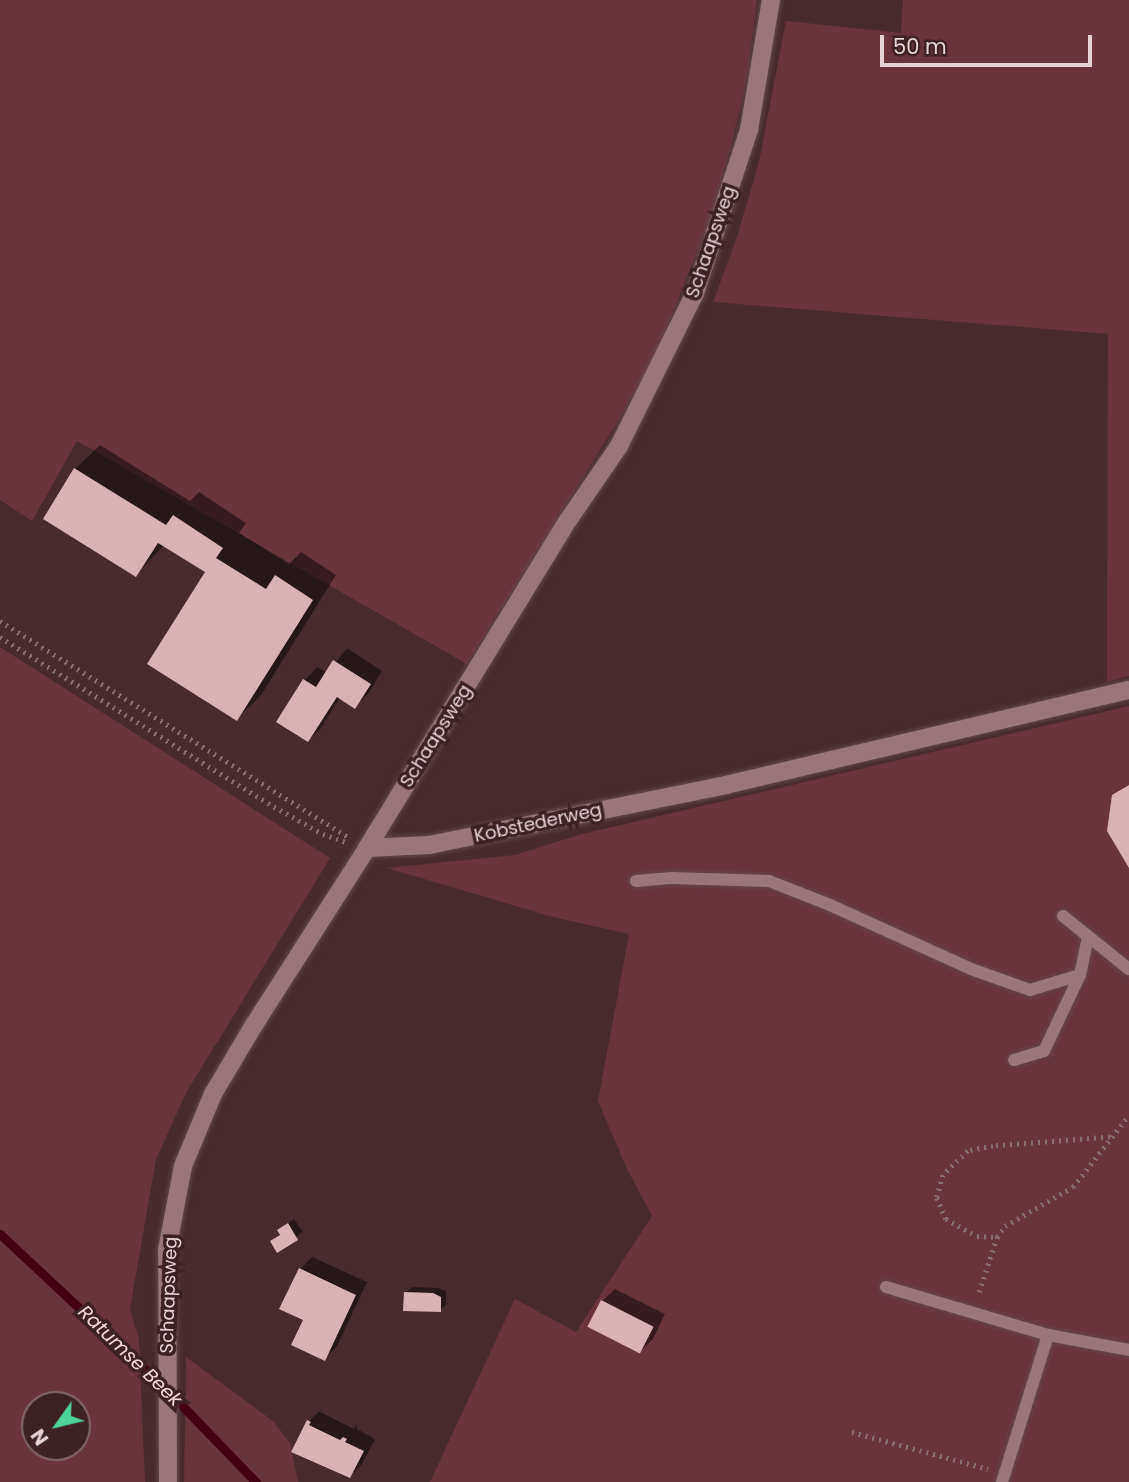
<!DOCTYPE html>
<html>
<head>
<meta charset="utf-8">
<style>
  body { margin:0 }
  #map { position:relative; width:1129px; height:1482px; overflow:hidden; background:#492b2f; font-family:Poppins,sans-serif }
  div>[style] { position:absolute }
  .green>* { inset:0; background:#6a343d }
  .shadow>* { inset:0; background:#0007 }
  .stream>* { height:9px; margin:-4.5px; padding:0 4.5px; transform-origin:4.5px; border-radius:4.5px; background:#440013 }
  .building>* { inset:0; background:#d9b2b6; transform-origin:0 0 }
  .path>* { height:4.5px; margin-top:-2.25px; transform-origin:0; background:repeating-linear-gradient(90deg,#876d70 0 2px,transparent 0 7px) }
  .roads { filter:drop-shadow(0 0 2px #62494c) drop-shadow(0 0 2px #62494c) }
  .lane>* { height:12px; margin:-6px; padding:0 6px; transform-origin:6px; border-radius:6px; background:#9a767a }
  .street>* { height:18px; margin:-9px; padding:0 9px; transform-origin:9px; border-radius:9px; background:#9a767a }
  span { translate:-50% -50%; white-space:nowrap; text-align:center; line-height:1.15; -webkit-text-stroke:7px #3e2125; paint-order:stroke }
  .street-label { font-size:18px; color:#e7d3d5 }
  .water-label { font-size:19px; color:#f3d6d9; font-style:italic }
  .north { position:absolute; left:21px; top:1391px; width:70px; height:70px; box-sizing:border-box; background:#3e2125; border:2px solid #82686b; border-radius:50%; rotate:236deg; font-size:19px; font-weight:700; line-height:28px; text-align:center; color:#e7d3d5 }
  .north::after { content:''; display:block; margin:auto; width:24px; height:32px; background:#4ed39a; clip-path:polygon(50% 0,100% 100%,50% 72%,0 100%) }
  .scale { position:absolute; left:880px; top:35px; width:212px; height:32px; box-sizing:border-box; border:4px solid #e7d3d5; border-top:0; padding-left:9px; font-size:21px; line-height:24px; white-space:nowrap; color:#e7d3d5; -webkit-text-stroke:5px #3e2125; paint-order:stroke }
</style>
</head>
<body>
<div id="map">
  <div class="green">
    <div style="clip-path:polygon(0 0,757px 0,747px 78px,732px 142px,712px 214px,660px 345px,623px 413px,467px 664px,77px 441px,32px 521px,0 500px)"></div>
    <div style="clip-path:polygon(903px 0,1129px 0,1129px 676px,1107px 682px,1108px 334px,713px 302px,737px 237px,759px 162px,786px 21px,901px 33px)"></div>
    <div style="clip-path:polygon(evenodd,0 647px,330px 858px,186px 1093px,156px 1159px,130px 1309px,139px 1339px,145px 1482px,0 1482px,0 647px,35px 1405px,77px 1405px,77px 1447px,35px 1447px,35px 1405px)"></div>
    <div style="clip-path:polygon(1129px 706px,1129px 1482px,430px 1482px,515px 1299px,576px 1332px,652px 1216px,627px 1169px,598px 1101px,629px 934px,553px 917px,387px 868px,515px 855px,582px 834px)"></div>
    <div style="clip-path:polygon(186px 1357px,273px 1421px,290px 1443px,298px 1482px,184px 1482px)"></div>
  </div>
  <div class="shadow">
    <div style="clip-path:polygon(100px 445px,190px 501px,199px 492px,246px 523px,239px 533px,289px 564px,301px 552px,336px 575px,261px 695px,237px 719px,207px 571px,164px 545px,136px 575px,75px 469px)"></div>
    <div style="clip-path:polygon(347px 648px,382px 671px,368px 694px,355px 706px,340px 697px,321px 728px,308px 740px,279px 722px,305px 680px,317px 667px,327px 673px)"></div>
    <div style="clip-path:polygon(294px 1219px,303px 1232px,277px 1250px,272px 1241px,281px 1233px,280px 1230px,285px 1225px)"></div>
    <div style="clip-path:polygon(312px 1257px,367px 1282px,337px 1346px,324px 1359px,305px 1319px,300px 1269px)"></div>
    <div style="clip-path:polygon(412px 1287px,439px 1288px,446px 1291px,446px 1305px,440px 1310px,406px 1292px)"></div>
    <div style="clip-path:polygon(615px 1289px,665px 1314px,653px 1339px,641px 1351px,602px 1301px)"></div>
    <div style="clip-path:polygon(322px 1409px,320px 1412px,354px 1429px,357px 1425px,357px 1429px,375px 1439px,362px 1464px,350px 1476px,293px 1451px,309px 1421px)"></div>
  </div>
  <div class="stream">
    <div style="left:0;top:1234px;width:230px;rotate:43.1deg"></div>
    <div style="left:168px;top:1391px;width:127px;rotate:46deg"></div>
  </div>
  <div class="building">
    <div style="clip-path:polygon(74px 468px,166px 525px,173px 515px,223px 548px,216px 558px,266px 589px,275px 575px,313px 600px,237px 721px,147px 664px,205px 572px,158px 543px,136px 577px,43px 519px)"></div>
    <div style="clip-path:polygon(333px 660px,371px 684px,355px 709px,337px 697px,308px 742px,276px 722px,303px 679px,316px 687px)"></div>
    <div style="clip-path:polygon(1129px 785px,1129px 868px,1107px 831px,1112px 795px)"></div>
    <div style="clip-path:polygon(288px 1223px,298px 1240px,277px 1253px,270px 1241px,280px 1235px,277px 1230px)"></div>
    <div style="clip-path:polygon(299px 1268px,356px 1295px,325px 1361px,291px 1345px,303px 1320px,279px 1309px)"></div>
    <div style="clip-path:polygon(404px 1292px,433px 1293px,441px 1297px,441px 1312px,403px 1311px)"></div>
    <div style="left:601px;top:1300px;width:59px;height:30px;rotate:27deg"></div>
    <div style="clip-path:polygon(307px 1420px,311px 1422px,309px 1425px,340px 1440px,343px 1437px,347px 1439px,345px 1442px,364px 1451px,350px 1478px,291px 1452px)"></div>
  </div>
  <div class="path">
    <div style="left:0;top:621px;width:410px;rotate:31.8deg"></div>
    <div style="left:0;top:637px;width:315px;rotate:31.8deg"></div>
    <div style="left:268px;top:803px;width:63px;rotate:29.4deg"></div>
    <div style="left:323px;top:834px;width:24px;rotate:19deg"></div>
    <div style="left:1110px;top:1137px;width:117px;rotate:175.6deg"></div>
    <div style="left:993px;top:1146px;width:25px;rotate:169deg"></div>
    <div style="left:968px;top:1151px;width:35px;rotate:136deg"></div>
    <div style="left:943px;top:1175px;width:24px;rotate:105deg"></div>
    <div style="left:937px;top:1198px;width:23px;rotate:67deg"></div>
    <div style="left:946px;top:1219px;width:35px;rotate:29deg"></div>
    <div style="left:977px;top:1236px;width:20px;rotate:3deg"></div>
    <div style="left:997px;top:1237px;width:14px;rotate:-54deg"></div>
    <div style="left:1005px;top:1226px;width:78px;rotate:-29.8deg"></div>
    <div style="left:1073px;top:1187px;width:91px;rotate:-52.1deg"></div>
    <div style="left:979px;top:1292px;width:58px;rotate:-71.9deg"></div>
    <div style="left:852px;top:1432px;width:141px;rotate:15.2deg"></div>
  </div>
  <div class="roads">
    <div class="lane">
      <div style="left:636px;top:881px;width:36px;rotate:-5deg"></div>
      <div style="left:672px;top:878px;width:97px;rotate:1.8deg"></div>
      <div style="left:769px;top:881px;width:66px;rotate:21.5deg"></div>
      <div style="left:830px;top:905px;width:155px;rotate:24.4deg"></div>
      <div style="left:971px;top:969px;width:63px;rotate:19.6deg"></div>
      <div style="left:1030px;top:990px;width:52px;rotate:-16.7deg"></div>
      <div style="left:1063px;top:916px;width:85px;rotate:38.8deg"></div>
      <div style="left:1014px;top:1060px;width:31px;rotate:-17deg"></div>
      <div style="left:1044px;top:1051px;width:84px;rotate:-64.7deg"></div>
      <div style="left:1080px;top:975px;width:39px;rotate:-78deg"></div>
      <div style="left:886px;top:1287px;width:169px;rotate:16.5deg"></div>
      <div style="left:1048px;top:1335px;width:82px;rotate:10.5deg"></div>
      <div style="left:1002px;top:1482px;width:154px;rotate:-72.6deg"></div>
    </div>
    <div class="street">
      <div style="left:367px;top:848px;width:62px;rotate:-2.8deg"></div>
      <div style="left:429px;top:845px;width:303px;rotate:-11.4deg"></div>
      <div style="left:726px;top:785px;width:414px;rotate:-13.3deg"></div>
      <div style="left:168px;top:1482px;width:232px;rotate:-90.2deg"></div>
      <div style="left:167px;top:1250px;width:86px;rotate:-79.2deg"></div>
      <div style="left:183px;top:1166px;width:78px;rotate:-67.4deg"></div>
      <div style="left:213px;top:1094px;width:80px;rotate:-59.3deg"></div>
      <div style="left:254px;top:1025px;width:210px;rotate:-57.4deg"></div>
      <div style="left:367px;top:848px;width:386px;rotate:-58.5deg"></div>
      <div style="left:569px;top:519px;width:88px;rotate:-55.6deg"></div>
      <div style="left:619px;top:446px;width:171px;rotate:-63.6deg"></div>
      <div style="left:695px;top:293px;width:172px;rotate:-71.7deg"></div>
      <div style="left:749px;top:130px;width:132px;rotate:-80.4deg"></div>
    </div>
  </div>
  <div class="street-label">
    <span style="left:711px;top:242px;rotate:-71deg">Schaapsweg</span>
    <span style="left:436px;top:736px;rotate:-58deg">Schaapsweg</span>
    <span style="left:538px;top:823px;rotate:-12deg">Kobstederweg</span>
    <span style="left:169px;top:1295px;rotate:-88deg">Schaapsweg</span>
  </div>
  <div class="water-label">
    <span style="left:130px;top:1356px;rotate:44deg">Ratumse Beek</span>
  </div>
  <div class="north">N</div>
  <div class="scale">50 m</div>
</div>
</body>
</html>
